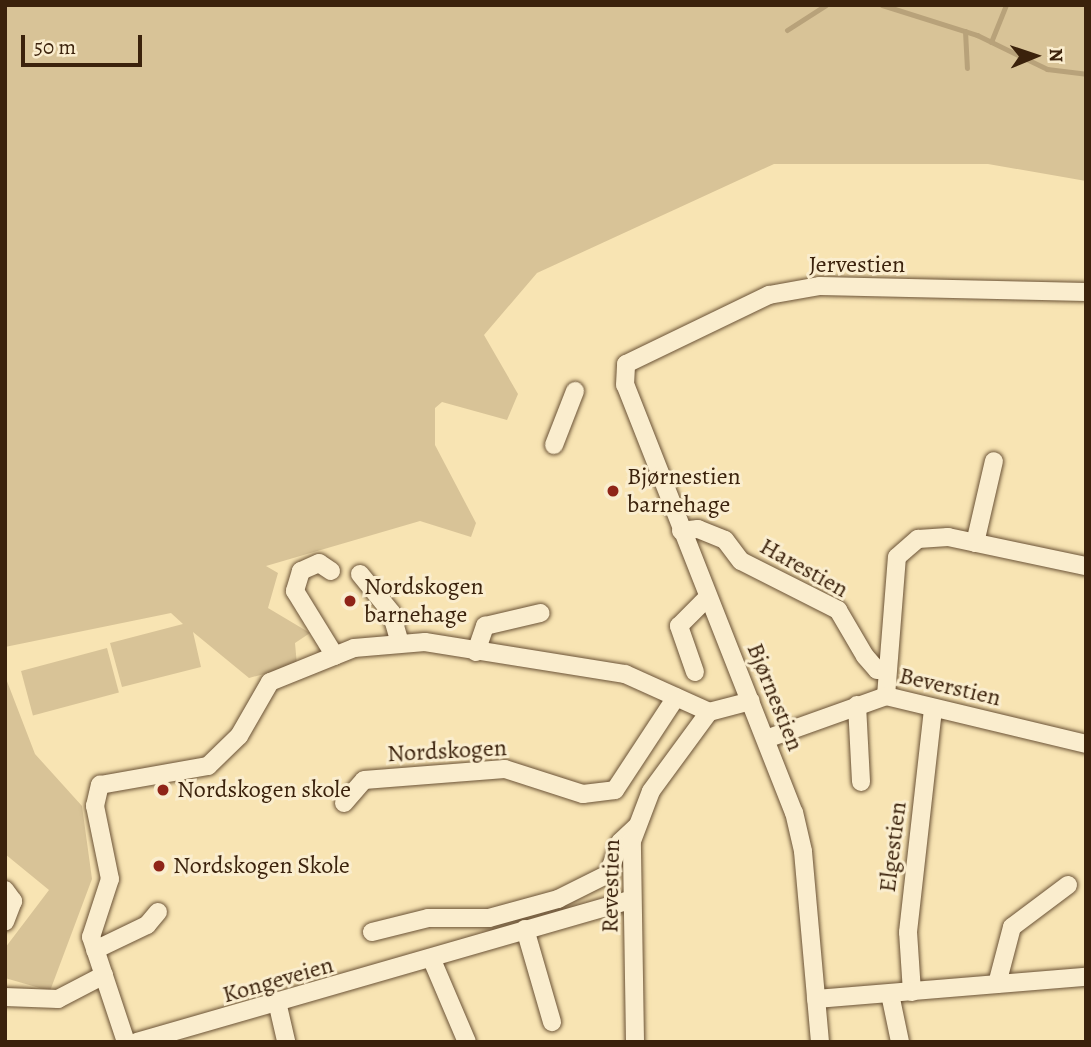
<!DOCTYPE html>
<html>
<head>
<meta charset="utf-8">
<style>
  body { margin:0 }
  #map { position:relative; width:1091px; height:1047px; overflow:hidden; background:#f8e4b3; font-family:Alegreya,serif }
  div>[style] { position:absolute }
  .green>* { inset:0; background:#d8c397; transform-origin:0 0 }
  .stream>* { height:5px; margin:-2.5px; padding:0 2.5px; transform-origin:2.5px; border-radius:2.5px; background:#b8a27a }
  .roads { filter:drop-shadow(0 0 2px #6a5236) drop-shadow(0 0 2px #6a5236) }
  .minor>* { height:18px; margin:-9px; padding:0 9px; transform-origin:9px; border-radius:9px; background:#faedce }
  .dots>* { width:19px; height:19px; translate:-50% -50%; box-sizing:border-box; border:4px solid #faedce; border-radius:50% }
  span { translate:-50% -50%; white-space:nowrap; text-align:center; line-height:1.15; -webkit-text-stroke:6px #faedce; paint-order:stroke }
  .street-label { font-size:24px; color:#3b220c }
  .poi-label { font-size:24px; color:#3b220c }
  .left { translate:0 -50%; text-align:left }
  .frame { position:absolute; inset:0; border:7px solid #3b220c; pointer-events:none }
  .north { position:absolute; left:1000px; top:21px; width:70px; height:70px; -webkit-text-stroke:5px #faedce; paint-order:stroke; rotate:88deg; font-size:19px; font-weight:700; line-height:28px; text-align:center; color:#3b220c }
  .north::after { content:''; display:block; margin:auto; width:24px; height:32px; background:#3b220c; clip-path:polygon(50% 0,100% 100%,50% 72%,0 100%) }
  .scale { position:absolute; left:21px; top:35px; width:121px; height:32px; box-sizing:border-box; border:4px solid #3b220c; border-top:0; padding-left:9px; font-size:21px; line-height:24px; white-space:nowrap; color:#3b220c; -webkit-text-stroke:5px #faedce; paint-order:stroke }
</style>
</head>
<body>
<div id="map">
  <div class="green">
    <div style="clip-path:polygon(5px 5px,1086px 5px,1086px 181px,988px 164px,774px 164px,537px 273px,484px 335px,518px 394px,507px 420px,442px 402px,435px 408px,435px 445px,476px 523px,471px 537px,420px 521px,266px 566px,278px 573px,268px 608px,310px 633px,295px 643px,297px 665px,249px 678px,193px 632px,201px 667px,122px 687px,110px 643px,183px 624px,171px 613px,5px 647px)"></div>
    <div style="left:107px;top:648px;width:46px;height:89px;rotate:75deg"></div>
    <div style="clip-path:polygon(5px 676px,35px 754px,82px 806px,92px 879px,50px 991px,5px 978px,5px 948px,49px 890px,5px 854px)"></div>
  </div>
  <div class="stream">
    <div style="left:882px;top:5px;width:100px;rotate:17.5deg"></div>
    <div style="left:977px;top:35px;width:78px;rotate:25.9deg"></div>
    <div style="left:1047px;top:69px;width:39px;rotate:7deg"></div>
    <div style="left:787px;top:30px;width:46px;rotate:-32.7deg"></div>
    <div style="left:965px;top:31px;width:37px;rotate:87deg"></div>
    <div style="left:991px;top:42px;width:40px;rotate:-68deg"></div>
  </div>
  <div class="roads">
    <div class="minor">
      <div style="left:554px;top:445px;width:58px;rotate:-68.7deg"></div>
      <div style="left:681px;top:531px;width:17px;rotate:-7deg"></div>
      <div style="left:698px;top:529px;width:29px;rotate:22deg"></div>
      <div style="left:725px;top:540px;width:26px;rotate:53deg"></div>
      <div style="left:741px;top:561px;width:109px;rotate:26.8deg"></div>
      <div style="left:838px;top:610px;width:53px;rotate:59.6deg"></div>
      <div style="left:865px;top:656px;width:18px;rotate:49deg"></div>
      <div style="left:877px;top:670px;width:10px"></div>
      <div style="left:975px;top:543px;width:84px;rotate:-77deg"></div>
      <div style="left:331px;top:571px;width:14px;rotate:-146deg"></div>
      <div style="left:319px;top:563px;width:20px;rotate:156deg"></div>
      <div style="left:301px;top:571px;width:21px;rotate:107deg"></div>
      <div style="left:295px;top:591px;width:76px;rotate:58.4deg"></div>
      <div style="left:360px;top:574px;width:49px;rotate:50.8deg"></div>
      <div style="left:391px;top:612px;width:32px;rotate:74deg"></div>
      <div style="left:476px;top:652px;width:28px;rotate:-71deg"></div>
      <div style="left:485px;top:626px;width:57px;rotate:-13.1deg"></div>
      <div style="left:695px;top:672px;width:49px;rotate:-109.2deg"></div>
      <div style="left:679px;top:626px;width:40px;rotate:-45deg"></div>
      <div style="left:886px;top:696px;width:139px;rotate:-85.5deg"></div>
      <div style="left:897px;top:557px;width:28px;rotate:-41deg"></div>
      <div style="left:918px;top:539px;width:30px;rotate:-4deg"></div>
      <div style="left:948px;top:537px;width:141px;rotate:11.9deg"></div>
      <div style="left:857px;top:705px;width:77px;rotate:87deg"></div>
      <div style="left:766px;top:739px;width:127px;rotate:-19.7deg"></div>
      <div style="left:886px;top:696px;width:206px;rotate:13.5deg"></div>
      <div style="left:344px;top:803px;width:30px;rotate:-49deg"></div>
      <div style="left:364px;top:780px;width:141px;rotate:-4.5deg"></div>
      <div style="left:505px;top:769px;width:82px;rotate:17.8deg"></div>
      <div style="left:583px;top:794px;width:32px;rotate:-7deg"></div>
      <div style="left:615px;top:790px;width:111px;rotate:-56.7deg"></div>
      <div style="left:5px;top:890px;width:14px;rotate:54deg"></div>
      <div style="left:13px;top:901px;width:22px;rotate:111deg"></div>
      <div style="left:525px;top:929px;width:97px;rotate:73.8deg"></div>
      <div style="left:372px;top:932px;width:58px;rotate:-14deg"></div>
      <div style="left:428px;top:918px;width:61px"></div>
      <div style="left:489px;top:918px;width:72px;rotate:-15.4deg"></div>
      <div style="left:558px;top:899px;width:56px;rotate:-26.6deg"></div>
      <div style="left:608px;top:874px;width:34px;rotate:-69deg"></div>
      <div style="left:620px;top:842px;width:23px;rotate:-43deg"></div>
      <div style="left:95px;top:950px;width:58px;rotate:-25.7deg"></div>
      <div style="left:147px;top:925px;width:17px;rotate:-50deg"></div>
      <div style="left:432px;top:960px;width:89px;rotate:66.9deg"></div>
      <div style="left:997px;top:984px;width:59px;rotate:-75.3deg"></div>
      <div style="left:1012px;top:927px;width:70px;rotate:-36.9deg"></div>
      <div style="left:912px;top:992px;width:60px;rotate:-93.8deg"></div>
      <div style="left:908px;top:932px;width:225px;rotate:-83.6deg"></div>
      <div style="left:890px;top:994px;width:49px;rotate:78.2deg"></div>
      <div style="left:5px;top:997px;width:53px;rotate:2.2deg"></div>
      <div style="left:58px;top:999px;width:52px;rotate:-27.6deg"></div>
      <div style="left:816px;top:999px;width:271px;rotate:-4.7deg"></div>
      <div style="left:278px;top:1006px;width:37px;rotate:77deg"></div>
      <div style="left:126px;top:1042px;width:111px;rotate:-108.4deg"></div>
      <div style="left:91px;top:937px;width:61px;rotate:-71.9deg"></div>
      <div style="left:110px;top:879px;width:75px;rotate:-101.6deg"></div>
      <div style="left:95px;top:806px;width:22px;rotate:-77deg"></div>
      <div style="left:100px;top:785px;width:110px;rotate:-10deg"></div>
      <div style="left:208px;top:766px;width:43px;rotate:-44.1deg"></div>
      <div style="left:239px;top:736px;width:62px;rotate:-60.1deg"></div>
      <div style="left:270px;top:682px;width:91px;rotate:-22deg"></div>
      <div style="left:354px;top:648px;width:71px;rotate:-4.8deg"></div>
      <div style="left:425px;top:642px;width:203px;rotate:9.1deg"></div>
      <div style="left:625px;top:674px;width:92px;rotate:24.3deg"></div>
      <div style="left:137px;top:1042px;width:513px;rotate:-16.07deg"></div>
      <div style="left:635px;top:1042px;width:201px;rotate:-90.9deg"></div>
      <div style="left:632px;top:841px;width:53px;rotate:-69.2deg"></div>
      <div style="left:651px;top:791px;width:98px;rotate:-53.7deg"></div>
      <div style="left:709px;top:712px;width:43px;rotate:-14.7deg"></div>
      <div style="left:820px;top:1042px;width:192px;rotate:-95.1deg"></div>
      <div style="left:803px;top:851px;width:39px;rotate:-103deg"></div>
      <div style="left:794px;top:813px;width:460px;rotate:-111.5deg"></div>
      <div style="left:625px;top:385px;width:21px;rotate:-87deg"></div>
      <div style="left:626px;top:364px;width:159px;rotate:-25.8deg"></div>
      <div style="left:769px;top:295px;width:52px;rotate:-10deg"></div>
      <div style="left:820px;top:286px;width:266px;rotate:1.3deg"></div>
    </div>
  </div>
  <div class="dots">
    <div style="left:613px;top:491px;background:#8f2418"></div>
    <div style="left:350px;top:601px;background:#8f2418"></div>
    <div style="left:163px;top:790px;background:#8f2418"></div>
    <div style="left:159px;top:866px;background:#8f2418"></div>
  </div>
  <div class="street-label">
    <span style="left:857px;top:265px">Jervestien</span>
    <span style="left:804px;top:568px;rotate:29deg">Harestien</span>
    <span style="left:950px;top:687px;rotate:13deg">Beverstien</span>
    <span style="left:775px;top:697px;rotate:68deg">Bjørnestien</span>
    <span style="left:447px;top:751px;rotate:-3deg">Nordskogen</span>
    <span style="left:893px;top:847px;rotate:-83deg">Elgestien</span>
    <span style="left:611px;top:886px;rotate:-89deg">Revestien</span>
    <span style="left:278px;top:980px;rotate:-16deg">Kongeveien</span>
  </div>
  <div class="poi-label">
    <span class="left" style="left:627px;top:491px">Bjørnestien<br>barnehage</span>
    <span class="left" style="left:364px;top:601px">Nordskogen<br>barnehage</span>
    <span class="left" style="left:177px;top:790px">Nordskogen skole</span>
    <span class="left" style="left:173px;top:866px">Nordskogen Skole</span>
  </div>
  <div class="frame"></div>
  <div class="north">N</div>
  <div class="scale">50 m</div>
</div>
</body>
</html>
